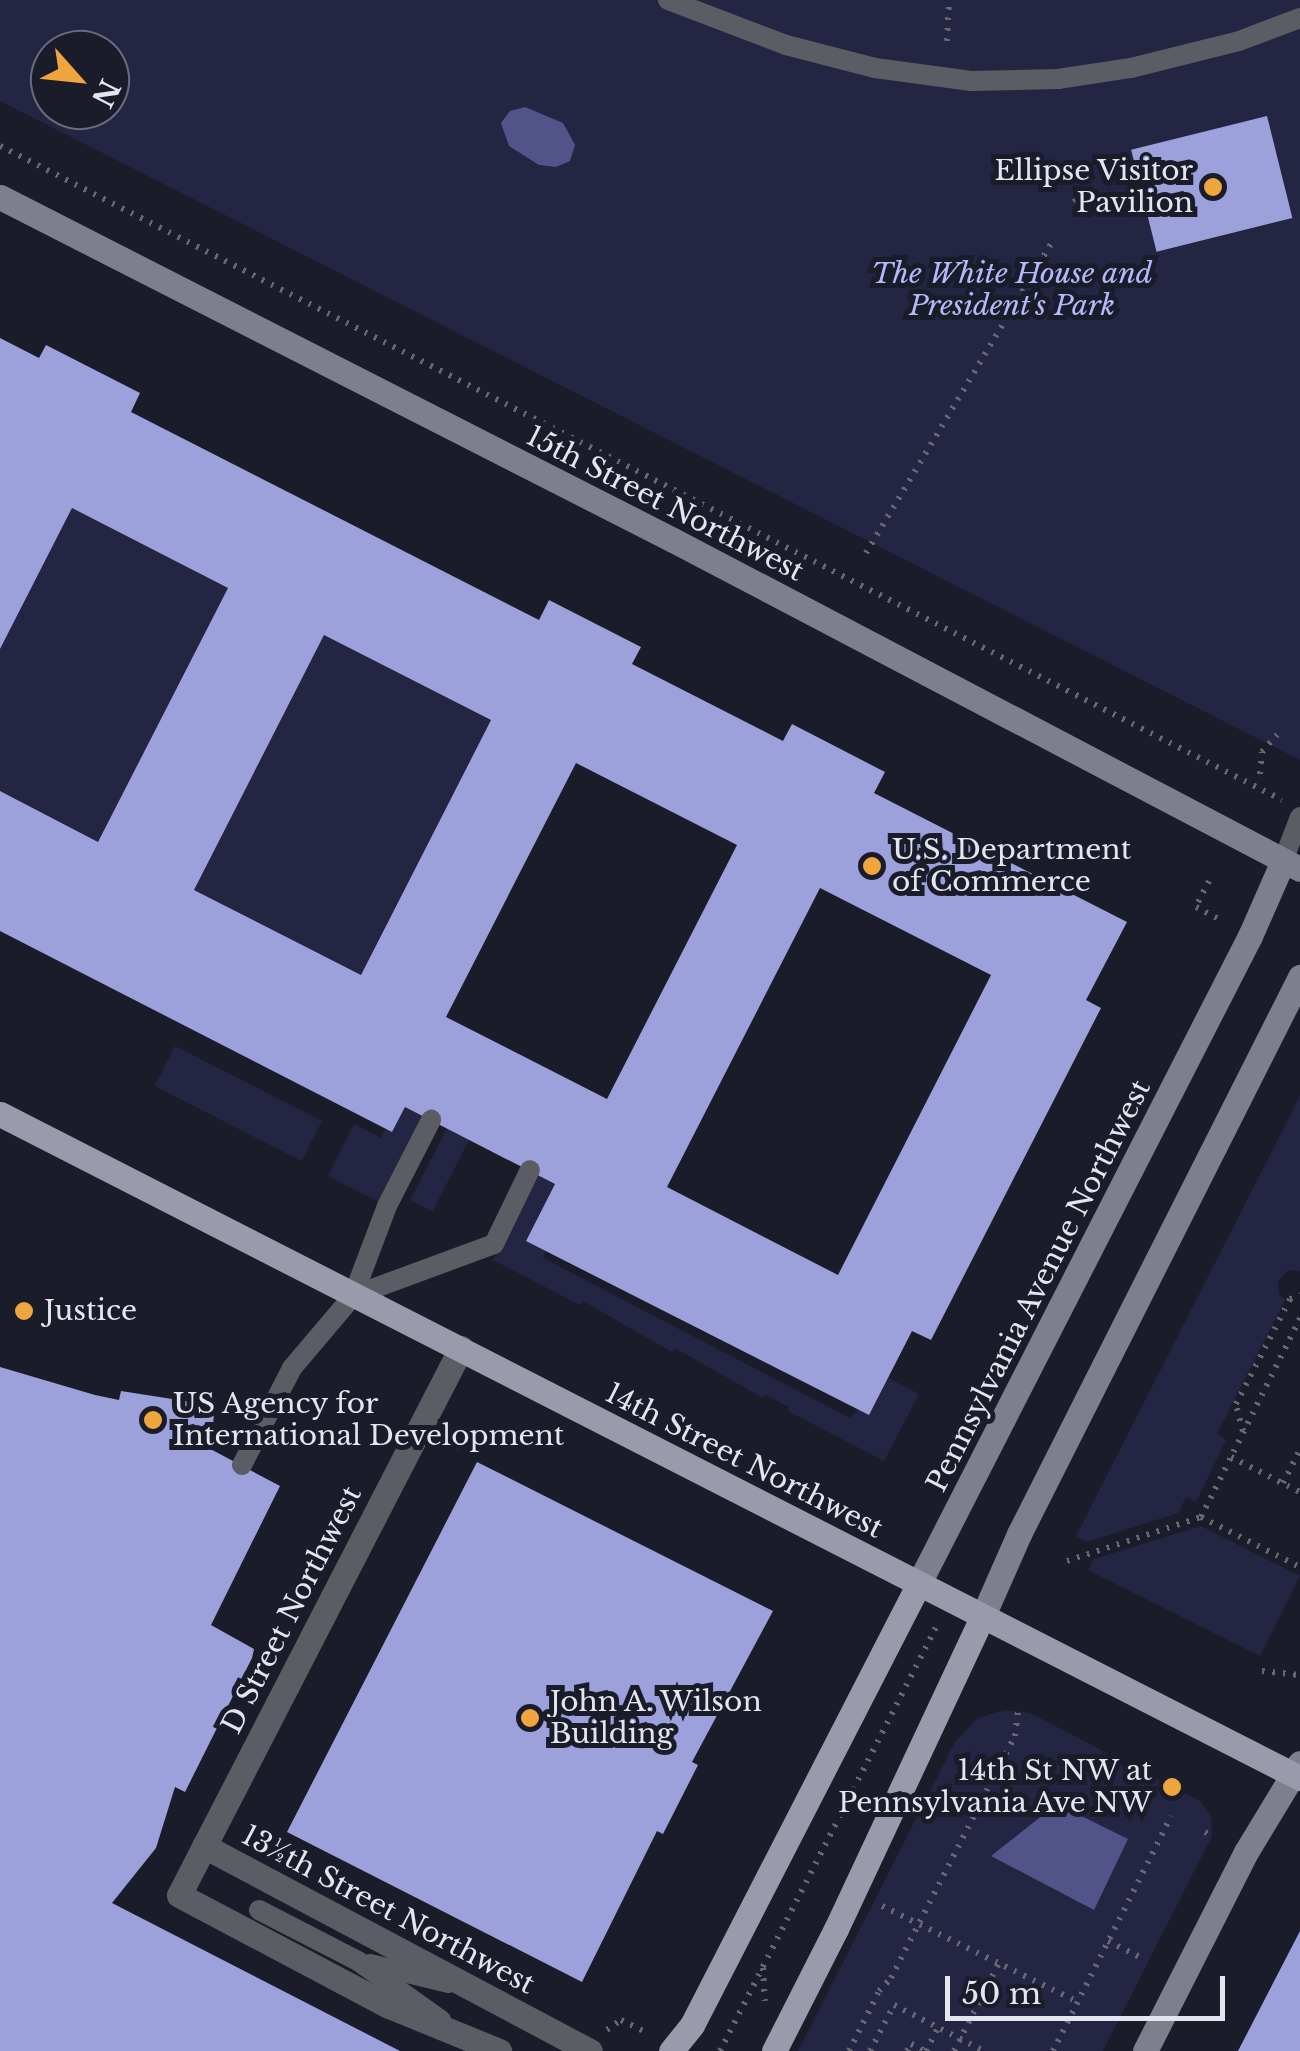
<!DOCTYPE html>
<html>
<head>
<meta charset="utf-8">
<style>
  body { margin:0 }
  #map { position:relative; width:1300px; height:2051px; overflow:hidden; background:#1b1c2a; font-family:"Libre Baskerville",serif }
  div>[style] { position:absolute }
  .green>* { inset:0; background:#242543; transform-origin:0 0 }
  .water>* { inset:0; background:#525489 }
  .building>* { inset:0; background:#9ca0db; transform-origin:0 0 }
  .path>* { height:6px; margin-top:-3px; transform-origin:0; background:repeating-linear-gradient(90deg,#666773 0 2.5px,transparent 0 10.5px) }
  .lane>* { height:20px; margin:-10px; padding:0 10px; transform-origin:10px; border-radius:10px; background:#5b5c64 }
  .street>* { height:25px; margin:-12.5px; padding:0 12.5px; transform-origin:12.5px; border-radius:12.5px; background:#5b5c64 }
  .secondary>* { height:25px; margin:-12.5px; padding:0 12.5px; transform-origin:12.5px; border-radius:12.5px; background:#7e7f8c }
  .primary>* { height:25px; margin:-12.5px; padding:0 12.5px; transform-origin:12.5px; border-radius:12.5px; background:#999aab }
  .dots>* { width:28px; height:28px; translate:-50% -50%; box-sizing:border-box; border:5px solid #1b1c2a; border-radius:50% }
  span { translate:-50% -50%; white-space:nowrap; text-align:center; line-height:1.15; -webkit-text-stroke:10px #1b1c2a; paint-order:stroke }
  .poi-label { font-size:28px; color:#e4e5ef }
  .right { translate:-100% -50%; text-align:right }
  .left { translate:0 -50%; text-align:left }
  .park-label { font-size:28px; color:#b5b9fb; font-style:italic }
  .street-label { font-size:28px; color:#e4e5ef }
  .north { position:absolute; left:30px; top:30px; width:100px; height:100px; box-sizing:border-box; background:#1b1c2a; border:2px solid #6b6c79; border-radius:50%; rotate:117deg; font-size:28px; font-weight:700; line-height:40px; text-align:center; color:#e4e5ef }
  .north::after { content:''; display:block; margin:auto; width:35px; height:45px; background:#f0a63f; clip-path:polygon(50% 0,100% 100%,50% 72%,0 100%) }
  .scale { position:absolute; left:945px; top:1976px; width:280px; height:45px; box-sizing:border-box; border:5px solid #e4e5ef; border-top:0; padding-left:12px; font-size:30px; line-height:35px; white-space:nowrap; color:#e4e5ef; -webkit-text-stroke:8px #1b1c2a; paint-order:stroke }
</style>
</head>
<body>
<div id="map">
  <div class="green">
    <div style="clip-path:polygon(evenodd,0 0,1300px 0,1300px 760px,0 101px,0 0,50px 50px,110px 50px,110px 110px,50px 110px,50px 50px)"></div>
    <div style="clip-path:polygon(72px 508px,228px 588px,98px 842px,0 791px,0 649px)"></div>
    <div style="left:324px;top:635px;width:187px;height:286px;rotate:27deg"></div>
    <div style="left:175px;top:1046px;width:165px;height:45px;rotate:27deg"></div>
    <div style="clip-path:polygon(1300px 1096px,1300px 1271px,1288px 1270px,1278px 1281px,1279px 1294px,1285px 1300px,1217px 1434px,1226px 1440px,1196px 1502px,1186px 1497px,1178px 1513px,1087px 1542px,1076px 1536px)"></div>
    <div style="clip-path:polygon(405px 1107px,424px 1117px,381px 1203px,328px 1176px,354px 1124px,381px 1138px,386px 1128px,393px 1131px)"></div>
    <div style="left:447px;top:1128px;width:25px;height:81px;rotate:27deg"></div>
    <div style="clip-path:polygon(538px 1175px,555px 1184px,526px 1240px,546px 1251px,543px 1258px,850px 1418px,888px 1378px,919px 1394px,884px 1461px,788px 1411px,789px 1407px,766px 1395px,763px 1398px,675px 1348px,672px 1352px,583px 1301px,580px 1305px,493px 1260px)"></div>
    <div style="clip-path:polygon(1201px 1526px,1300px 1576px,1260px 1656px,1088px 1570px,1094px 1559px)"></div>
    <div style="clip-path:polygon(1005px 1710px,1030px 1713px,1200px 1801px,1211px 1817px,1212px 1836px,1103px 2051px,798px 2051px,955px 1742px,978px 1718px)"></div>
  </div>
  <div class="water">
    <div style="clip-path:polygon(525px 107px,563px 123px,575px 145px,570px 161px,556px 167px,539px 165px,509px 146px,501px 123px,510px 111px)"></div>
    <div style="clip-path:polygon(1057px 1804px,1128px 1839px,1094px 1910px,991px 1856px)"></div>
  </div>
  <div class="building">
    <div style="left:1267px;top:116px;width:105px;height:140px;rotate:76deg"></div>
    <div style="clip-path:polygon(evenodd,0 338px,39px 358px,46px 345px,140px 393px,131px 412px,539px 620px,549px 600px,641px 647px,632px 664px,783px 741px,792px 724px,885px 772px,874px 793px,1127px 922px,1086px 1000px,1101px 1008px,931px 1340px,912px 1331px,869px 1415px,526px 1241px,555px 1184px,405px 1107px,392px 1132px,0 931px,0 791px,98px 842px,228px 588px,72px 508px,0 649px,0 338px,324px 635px,491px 720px,361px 975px,194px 890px,324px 635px,0 338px,576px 763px,737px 845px,607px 1099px,446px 1017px,576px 763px,0 338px,820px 888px,991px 975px,838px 1275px,667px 1187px,820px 888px)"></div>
    <div style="clip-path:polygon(0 1367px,95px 1395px,119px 1400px,121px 1391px,204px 1404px,204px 1413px,214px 1413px,213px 1426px,206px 1425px,201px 1444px,280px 1486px,211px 1625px,254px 1649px,252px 1658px,185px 1792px,175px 1787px,156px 1848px,112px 1903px,400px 2051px,0 2051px)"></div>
    <div style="clip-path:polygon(477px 1462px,773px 1611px,692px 1762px,698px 1765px,663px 1834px,657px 1831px,582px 1982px,287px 1832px)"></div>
    <div style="clip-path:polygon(1300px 1931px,1300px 2051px,1238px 2051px)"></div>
  </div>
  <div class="path">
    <div style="left:947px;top:41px;width:41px;rotate:-87.2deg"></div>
    <div style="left:0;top:146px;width:1439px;rotate:27.03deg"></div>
    <div style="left:1074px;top:202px;width:8px;rotate:-45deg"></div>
    <div style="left:1080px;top:196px;width:41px;rotate:22.8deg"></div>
    <div style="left:1118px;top:212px;width:28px;rotate:-17deg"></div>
    <div style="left:866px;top:553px;width:364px;rotate:-59.1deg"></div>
    <div style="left:1260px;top:774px;width:22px;rotate:-85deg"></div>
    <div style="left:1262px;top:752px;width:23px;rotate:-49deg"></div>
    <div style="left:1209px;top:881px;width:29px;rotate:117deg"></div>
    <div style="left:1196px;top:907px;width:26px;rotate:28deg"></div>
    <div style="left:1300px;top:1318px;width:155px;rotate:116.4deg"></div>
    <div style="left:1231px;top:1457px;width:77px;rotate:26.9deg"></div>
    <div style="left:1243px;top:1431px;width:28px;rotate:-105deg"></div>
    <div style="left:1236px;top:1404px;width:118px;rotate:-62.8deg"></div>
    <div style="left:1290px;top:1299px;width:11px;rotate:-22deg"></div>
    <div style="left:457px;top:1447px;width:14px"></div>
    <div style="left:1283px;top:1483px;width:38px;rotate:-63deg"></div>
    <div style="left:1201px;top:1517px;width:111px;rotate:26.8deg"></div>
    <div style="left:1067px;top:1561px;width:141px;rotate:-18.2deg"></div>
    <div style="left:1201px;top:1517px;width:67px;rotate:-63.4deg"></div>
    <div style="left:1262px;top:1671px;width:38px;rotate:6deg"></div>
    <div style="left:1205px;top:1832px;width:8px;rotate:30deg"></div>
    <div style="left:882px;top:1906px;width:218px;rotate:26.1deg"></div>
    <div style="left:1108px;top:1941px;width:37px;rotate:27deg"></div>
    <div style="left:763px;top:1968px;width:33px;rotate:87deg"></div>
    <div style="left:607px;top:2030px;width:17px;rotate:-36deg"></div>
    <div style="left:621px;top:2020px;width:30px;rotate:26deg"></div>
    <div style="left:720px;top:2051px;width:476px;rotate:-63deg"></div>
    <div style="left:849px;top:2051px;width:67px;rotate:-63.4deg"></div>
    <div style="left:879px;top:1991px;width:18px;rotate:-47deg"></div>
    <div style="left:891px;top:1978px;width:272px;rotate:-62.9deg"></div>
    <div style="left:1015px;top:1736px;width:26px;rotate:-83deg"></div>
    <div style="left:870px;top:2051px;width:52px;rotate:-62.4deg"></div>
    <div style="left:894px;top:2005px;width:101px;rotate:27.1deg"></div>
    <div style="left:907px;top:2051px;width:8px;rotate:-60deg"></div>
    <div style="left:911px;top:2044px;width:16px;rotate:27deg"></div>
    <div style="left:926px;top:2051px;width:27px;rotate:-63deg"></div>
    <div style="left:954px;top:2051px;width:99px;rotate:-62.9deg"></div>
    <div style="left:1053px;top:2051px;width:263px;rotate:-63.3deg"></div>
  </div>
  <div class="lane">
    <div style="left:668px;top:0;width:126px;rotate:20.9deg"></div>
    <div style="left:786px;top:45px;width:92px;rotate:14.5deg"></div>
    <div style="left:875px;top:68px;width:97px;rotate:7.7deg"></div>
    <div style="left:971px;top:81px;width:87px;rotate:-1.3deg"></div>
    <div style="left:1058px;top:79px;width:74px;rotate:-8.6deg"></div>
    <div style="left:1131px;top:68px;width:111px;rotate:-14deg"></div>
    <div style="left:1239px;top:41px;width:65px;rotate:-20.7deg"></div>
    <div style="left:1283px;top:861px;width:47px;rotate:-68.9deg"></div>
    <div style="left:353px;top:1296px;width:150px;rotate:-20.2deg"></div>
    <div style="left:494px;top:1244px;width:82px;rotate:-64.1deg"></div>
    <div style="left:242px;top:1465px;width:109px;rotate:-62.7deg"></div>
    <div style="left:292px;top:1368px;width:94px;rotate:-49.7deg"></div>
    <div style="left:353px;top:1296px;width:96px;rotate:-69.3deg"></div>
    <div style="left:387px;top:1206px;width:97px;rotate:-62.9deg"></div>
    <div style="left:259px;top:1910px;width:111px;rotate:27.3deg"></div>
    <div style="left:358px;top:1961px;width:102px;rotate:35.4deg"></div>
    <div style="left:370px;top:1964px;width:81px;rotate:13.5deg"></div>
  </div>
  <div class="street">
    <div style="left:461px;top:1348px;width:615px;rotate:117.27deg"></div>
    <div style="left:179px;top:1895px;width:238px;rotate:27.9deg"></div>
    <div style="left:389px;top:2006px;width:119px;rotate:22.2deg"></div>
    <div style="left:204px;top:1846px;width:437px;rotate:28deg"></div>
  </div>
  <div class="secondary">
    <div style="left:0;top:197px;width:755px;rotate:27.01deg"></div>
    <div style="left:673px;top:540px;width:708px;rotate:27.69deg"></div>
    <div style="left:918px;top:1585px;width:729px;rotate:-62.91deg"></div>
    <div style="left:1250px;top:936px;width:82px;rotate:-66.3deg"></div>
    <div style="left:982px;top:1618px;width:92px;rotate:-66.2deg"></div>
    <div style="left:1019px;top:1534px;width:624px;rotate:-63.23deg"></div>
    <div style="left:1145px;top:2051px;width:223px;rotate:-63.1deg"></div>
    <div style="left:1246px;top:1852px;width:104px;rotate:-58.8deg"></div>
  </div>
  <div class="primary">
    <div style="left:0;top:1114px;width:1460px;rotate:27.06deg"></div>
    <div style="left:671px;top:2051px;width:33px;rotate:-51deg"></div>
    <div style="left:692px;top:2025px;width:495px;rotate:-62.8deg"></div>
    <div style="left:774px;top:2051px;width:137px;rotate:-63.1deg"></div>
    <div style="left:836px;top:1929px;width:344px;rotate:-64.9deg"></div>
  </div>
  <div class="dots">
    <div style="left:1213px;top:187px;background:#f0a63f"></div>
    <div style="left:872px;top:866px;background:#f0a63f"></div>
    <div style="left:24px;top:1311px;background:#f0a63f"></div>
    <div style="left:153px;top:1420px;background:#f0a63f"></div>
    <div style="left:530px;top:1718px;background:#f0a63f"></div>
    <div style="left:1172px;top:1787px;background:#f0a63f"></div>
  </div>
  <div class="poi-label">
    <span class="right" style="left:1193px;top:187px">Ellipse Visitor<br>Pavilion</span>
    <span class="left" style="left:892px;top:866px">U.S. Department<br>of Commerce</span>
    <span class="left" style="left:44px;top:1311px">Justice</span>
    <span class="left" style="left:173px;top:1420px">US Agency for<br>International Development</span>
    <span class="left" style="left:550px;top:1718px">John A. Wilson<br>Building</span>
    <span class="right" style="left:1152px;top:1787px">14th St NW at<br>Pennsylvania Ave NW</span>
  </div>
  <div class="park-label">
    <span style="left:1012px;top:290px">The White House and<br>President's Park</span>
  </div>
  <div class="street-label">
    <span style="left:665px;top:504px;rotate:27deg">15th Street Northwest</span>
    <span style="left:1039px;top:1286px;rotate:-63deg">Pennsylvania Avenue Northwest</span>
    <span style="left:744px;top:1461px;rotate:27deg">14th Street Northwest</span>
    <span style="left:292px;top:1610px;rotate:-63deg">D Street Northwest</span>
    <span style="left:388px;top:1910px;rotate:28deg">13½th Street Northwest</span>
  </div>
  <div class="north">N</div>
  <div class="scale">50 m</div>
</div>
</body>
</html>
